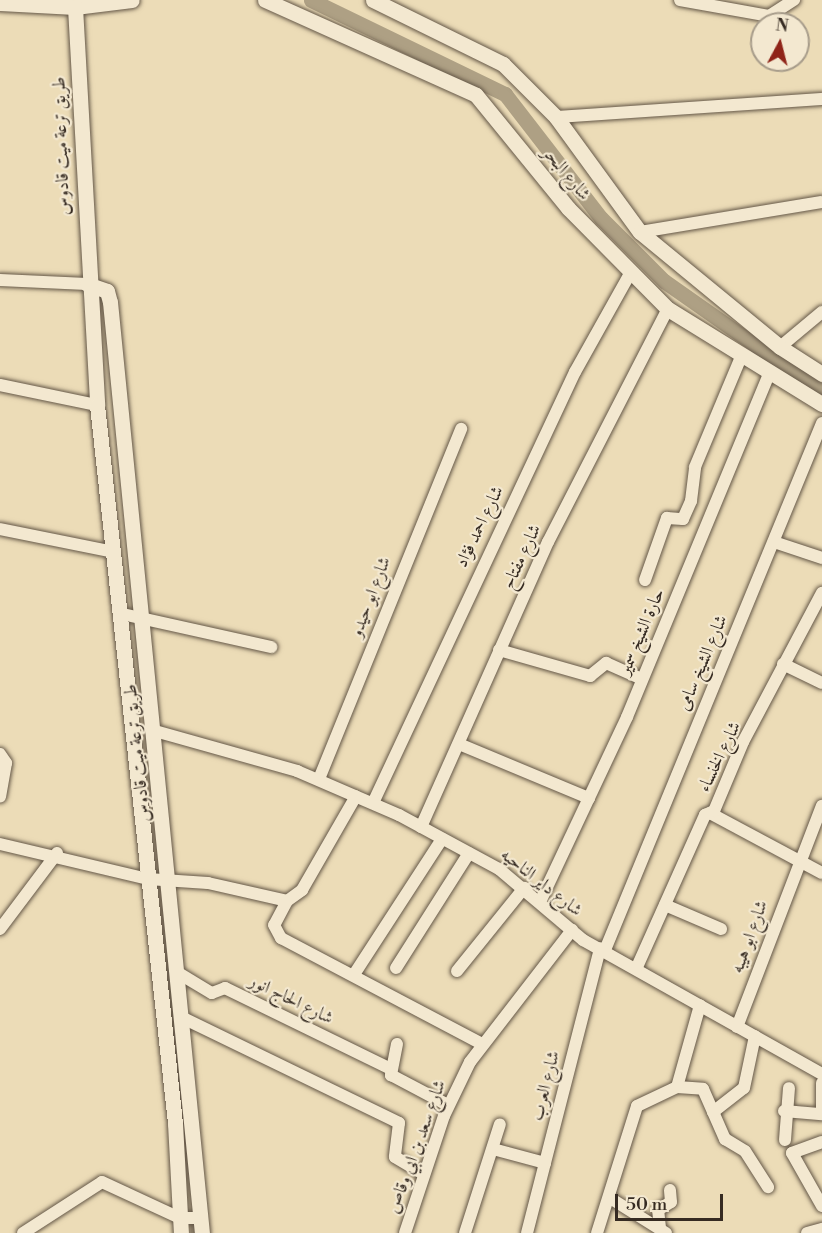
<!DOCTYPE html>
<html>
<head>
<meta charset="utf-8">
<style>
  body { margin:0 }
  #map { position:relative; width:822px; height:1233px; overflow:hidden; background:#ecdcb7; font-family:"Libre Bodoni",Amiri,serif }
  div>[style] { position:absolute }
  .stream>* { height:4.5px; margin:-2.25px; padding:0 2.25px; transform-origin:2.25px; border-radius:2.25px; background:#aea084 }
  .canal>* { height:15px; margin:-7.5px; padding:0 7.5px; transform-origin:7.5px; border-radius:7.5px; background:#aea084 }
  .roads { filter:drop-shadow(0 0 2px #645747) drop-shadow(0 0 2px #645747) }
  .minor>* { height:12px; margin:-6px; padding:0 6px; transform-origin:6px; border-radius:6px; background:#f3e8d0 }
  .tertiary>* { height:15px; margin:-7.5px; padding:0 7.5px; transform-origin:7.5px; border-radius:7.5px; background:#f3e8d0 }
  span { translate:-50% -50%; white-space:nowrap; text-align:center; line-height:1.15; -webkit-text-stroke:4.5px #f3e8d0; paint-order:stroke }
  .street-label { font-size:18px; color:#362b22 }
  .north { position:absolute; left:750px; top:12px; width:60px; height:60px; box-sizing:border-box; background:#f3e8d0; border:2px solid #a79c8a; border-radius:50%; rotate:7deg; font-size:16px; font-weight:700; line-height:24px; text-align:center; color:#362b22 }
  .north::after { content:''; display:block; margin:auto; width:21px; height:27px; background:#8f2418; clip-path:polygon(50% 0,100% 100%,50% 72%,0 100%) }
  .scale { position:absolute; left:615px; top:1194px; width:108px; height:27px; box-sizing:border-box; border:3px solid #362b22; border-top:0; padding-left:8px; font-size:18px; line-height:21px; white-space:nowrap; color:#362b22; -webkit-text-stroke:4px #f3e8d0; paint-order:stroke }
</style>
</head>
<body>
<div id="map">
  <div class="stream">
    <div style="left:193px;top:1218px;width:15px;rotate:90deg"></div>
  </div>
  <div class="canal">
    <div style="left:311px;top:0;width:216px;rotate:25.9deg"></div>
    <div style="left:505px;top:94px;width:157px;rotate:52.3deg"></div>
    <div style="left:601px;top:218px;width:89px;rotate:45deg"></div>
    <div style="left:664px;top:281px;width:193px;rotate:35.1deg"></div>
  </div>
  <div class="roads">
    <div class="minor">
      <div style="left:680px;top:0;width:90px;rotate:10.2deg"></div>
      <div style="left:769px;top:16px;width:30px;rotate:-33deg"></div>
      <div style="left:556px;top:117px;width:267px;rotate:-3.9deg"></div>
      <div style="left:640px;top:232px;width:184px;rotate:-9.4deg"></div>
      <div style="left:0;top:280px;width:87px;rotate:2.6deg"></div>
      <div style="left:780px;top:347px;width:55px;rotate:-39.8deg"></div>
      <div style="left:0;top:385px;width:99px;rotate:11.7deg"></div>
      <div style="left:0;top:529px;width:116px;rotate:11.4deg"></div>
      <div style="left:774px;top:542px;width:51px;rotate:18.4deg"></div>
      <div style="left:645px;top:580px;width:66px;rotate:-70.5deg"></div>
      <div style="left:667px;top:518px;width:16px;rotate:4deg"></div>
      <div style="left:683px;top:519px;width:20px;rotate:-66deg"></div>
      <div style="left:691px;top:501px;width:34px;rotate:-83deg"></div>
      <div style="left:695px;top:467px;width:119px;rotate:-67.3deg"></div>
      <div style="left:122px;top:614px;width:153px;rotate:12.5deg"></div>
      <div style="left:499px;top:650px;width:95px;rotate:15.9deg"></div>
      <div style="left:590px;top:676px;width:21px;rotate:-39deg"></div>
      <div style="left:606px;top:663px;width:39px;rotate:24deg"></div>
      <div style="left:783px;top:664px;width:43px;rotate:26deg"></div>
      <div style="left:155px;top:731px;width:148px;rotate:15.7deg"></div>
      <div style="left:297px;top:771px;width:111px;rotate:23.3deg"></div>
      <div style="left:399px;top:815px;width:114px;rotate:28.4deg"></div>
      <div style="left:499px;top:869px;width:110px;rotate:40.2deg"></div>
      <div style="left:583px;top:940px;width:274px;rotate:29.3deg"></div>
      <div style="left:459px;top:744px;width:141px;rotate:22.6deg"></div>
      <div style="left:0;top:754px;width:11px;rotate:56deg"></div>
      <div style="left:6px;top:763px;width:34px;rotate:100deg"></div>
      <div style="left:319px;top:779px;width:378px;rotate:-67.9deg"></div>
      <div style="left:373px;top:803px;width:476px;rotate:-64.9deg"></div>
      <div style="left:575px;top:372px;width:115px;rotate:-60.8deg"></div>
      <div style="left:710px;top:813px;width:127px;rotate:28.2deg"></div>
      <div style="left:421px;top:827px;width:312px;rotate:-66deg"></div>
      <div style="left:548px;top:542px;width:262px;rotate:-62.8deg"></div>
      <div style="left:0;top:844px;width:152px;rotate:13.3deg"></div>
      <div style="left:148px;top:879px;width:60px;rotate:3.8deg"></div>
      <div style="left:208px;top:883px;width:81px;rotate:12.8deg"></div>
      <div style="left:287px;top:901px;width:19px;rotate:-36deg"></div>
      <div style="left:302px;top:890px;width:108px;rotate:-60.1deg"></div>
      <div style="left:287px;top:901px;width:27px;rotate:118deg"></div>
      <div style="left:274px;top:925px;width:15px;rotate:62deg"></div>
      <div style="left:281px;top:938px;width:227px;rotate:27.8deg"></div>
      <div style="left:540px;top:902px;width:204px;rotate:-64.8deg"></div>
      <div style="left:627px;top:717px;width:373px;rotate:-67.5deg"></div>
      <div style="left:665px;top:905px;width:61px;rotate:23.2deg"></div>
      <div style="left:0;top:929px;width:95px;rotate:-53.1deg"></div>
      <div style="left:605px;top:950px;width:570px;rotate:-67.62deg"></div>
      <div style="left:637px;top:967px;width:167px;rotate:-65.9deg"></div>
      <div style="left:705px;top:815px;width:10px;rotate:-24deg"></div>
      <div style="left:714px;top:811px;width:75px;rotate:-67.2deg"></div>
      <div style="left:743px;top:742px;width:169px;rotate:-62.1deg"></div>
      <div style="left:396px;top:968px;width:136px;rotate:-57.6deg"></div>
      <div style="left:457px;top:971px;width:107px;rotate:-51.1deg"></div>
      <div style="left:355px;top:973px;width:160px;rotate:-57deg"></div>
      <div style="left:180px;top:974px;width:37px;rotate:31deg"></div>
      <div style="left:212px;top:993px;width:14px;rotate:-21deg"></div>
      <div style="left:225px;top:988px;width:182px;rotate:26deg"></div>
      <div style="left:185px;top:1019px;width:238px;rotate:25.9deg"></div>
      <div style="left:399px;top:1123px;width:34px;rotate:97deg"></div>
      <div style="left:395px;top:1157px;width:31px;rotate:31deg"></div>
      <div style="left:737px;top:1027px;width:237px;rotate:-69deg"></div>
      <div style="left:397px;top:1044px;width:32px;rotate:101deg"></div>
      <div style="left:391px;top:1075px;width:64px;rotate:27.8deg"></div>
      <div style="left:822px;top:1083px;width:31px;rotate:90deg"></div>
      <div style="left:677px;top:1087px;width:26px;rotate:4deg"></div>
      <div style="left:703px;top:1089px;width:55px;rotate:66.3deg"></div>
      <div style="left:725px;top:1139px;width:23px;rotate:31deg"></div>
      <div style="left:745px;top:1151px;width:43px;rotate:57.4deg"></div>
      <div style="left:784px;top:1111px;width:38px;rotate:5deg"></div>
      <div style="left:713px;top:1112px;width:39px;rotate:-38deg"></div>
      <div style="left:744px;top:1088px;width:53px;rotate:-78.1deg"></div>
      <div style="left:785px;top:1140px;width:52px;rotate:-85.6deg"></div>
      <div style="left:822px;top:1142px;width:32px;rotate:160deg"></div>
      <div style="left:792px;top:1153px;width:61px;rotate:60.5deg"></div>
      <div style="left:493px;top:1149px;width:54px;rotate:15.1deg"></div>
      <div style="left:610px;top:1198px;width:66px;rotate:32deg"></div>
      <div style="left:660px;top:1228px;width:18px;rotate:-96deg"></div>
      <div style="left:658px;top:1210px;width:15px;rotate:-32deg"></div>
      <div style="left:671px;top:1202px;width:12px;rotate:-95deg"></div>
      <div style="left:23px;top:1233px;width:94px;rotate:-32.8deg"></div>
      <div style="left:102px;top:1182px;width:86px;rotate:24.8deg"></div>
      <div style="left:180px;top:1218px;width:21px"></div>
      <div style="left:405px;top:1233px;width:123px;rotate:-71.6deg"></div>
      <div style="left:444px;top:1116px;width:60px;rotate:-64.3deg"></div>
      <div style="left:470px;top:1062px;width:167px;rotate:-52.3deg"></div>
      <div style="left:465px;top:1233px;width:114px;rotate:-72.2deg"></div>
      <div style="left:527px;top:1233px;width:294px;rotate:-75.6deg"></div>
      <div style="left:597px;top:1233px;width:133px;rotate:-72.5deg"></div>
      <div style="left:637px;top:1106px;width:44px;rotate:-25.4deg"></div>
      <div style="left:677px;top:1087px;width:85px;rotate:-74.3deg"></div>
      <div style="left:807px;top:1233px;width:16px;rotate:-15deg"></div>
    </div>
    <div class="tertiary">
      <div style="left:265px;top:0;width:231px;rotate:24.2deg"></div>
      <div style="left:476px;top:95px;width:146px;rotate:50.8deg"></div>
      <div style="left:568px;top:208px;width:142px;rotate:45.3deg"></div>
      <div style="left:668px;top:309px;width:181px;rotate:31.7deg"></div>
      <div style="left:373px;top:0;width:145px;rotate:26.2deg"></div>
      <div style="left:503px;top:64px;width:75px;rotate:45deg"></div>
      <div style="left:556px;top:117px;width:142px;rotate:53.9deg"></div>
      <div style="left:640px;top:232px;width:181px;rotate:39.4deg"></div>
      <div style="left:780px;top:347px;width:50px;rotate:32.7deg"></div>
      <div style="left:0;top:3px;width:75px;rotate:3.1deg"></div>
      <div style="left:75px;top:7px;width:57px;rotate:-7deg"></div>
      <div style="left:75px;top:7px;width:399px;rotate:86.8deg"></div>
      <div style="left:97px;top:405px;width:722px;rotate:83.8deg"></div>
      <div style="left:175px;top:1123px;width:110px;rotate:86.9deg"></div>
      <div style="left:87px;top:284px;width:21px;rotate:19deg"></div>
      <div style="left:107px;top:291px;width:11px;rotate:75deg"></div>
      <div style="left:110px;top:302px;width:936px;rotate:84.36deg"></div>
    </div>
  </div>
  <div class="street-label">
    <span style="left:62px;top:146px;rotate:-92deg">طريق ترعة ميت قادوس</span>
    <span style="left:566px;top:174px;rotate:50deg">شارع البحر</span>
    <span style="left:480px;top:527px;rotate:-64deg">شارع احمد فؤاد</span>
    <span style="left:522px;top:557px;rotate:-65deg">شارع مفتاح</span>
    <span style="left:371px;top:597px;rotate:-69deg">شارع ابو حيدو</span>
    <span style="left:642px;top:632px;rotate:-67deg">حارة الشيخ سمير</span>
    <span style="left:703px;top:663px;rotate:-67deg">شارع الشيخ سامى</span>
    <span style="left:138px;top:753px;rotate:-96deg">طريق ترعة ميت قادوس</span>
    <span style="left:720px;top:757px;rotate:-64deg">شارع الخنساء</span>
    <span style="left:541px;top:883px;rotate:38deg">شارع داير الناحيه</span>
    <span style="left:750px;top:937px;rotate:-70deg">شارع ابو هيبه</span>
    <span style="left:291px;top:1000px;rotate:26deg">شارع الحاج انور</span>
    <span style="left:546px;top:1086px;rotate:-76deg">شارع العرب</span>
    <span style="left:417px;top:1147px;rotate:-70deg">شارع سعد بن ابي وقاص</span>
  </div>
  <div class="north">N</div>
  <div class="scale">50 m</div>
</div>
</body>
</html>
